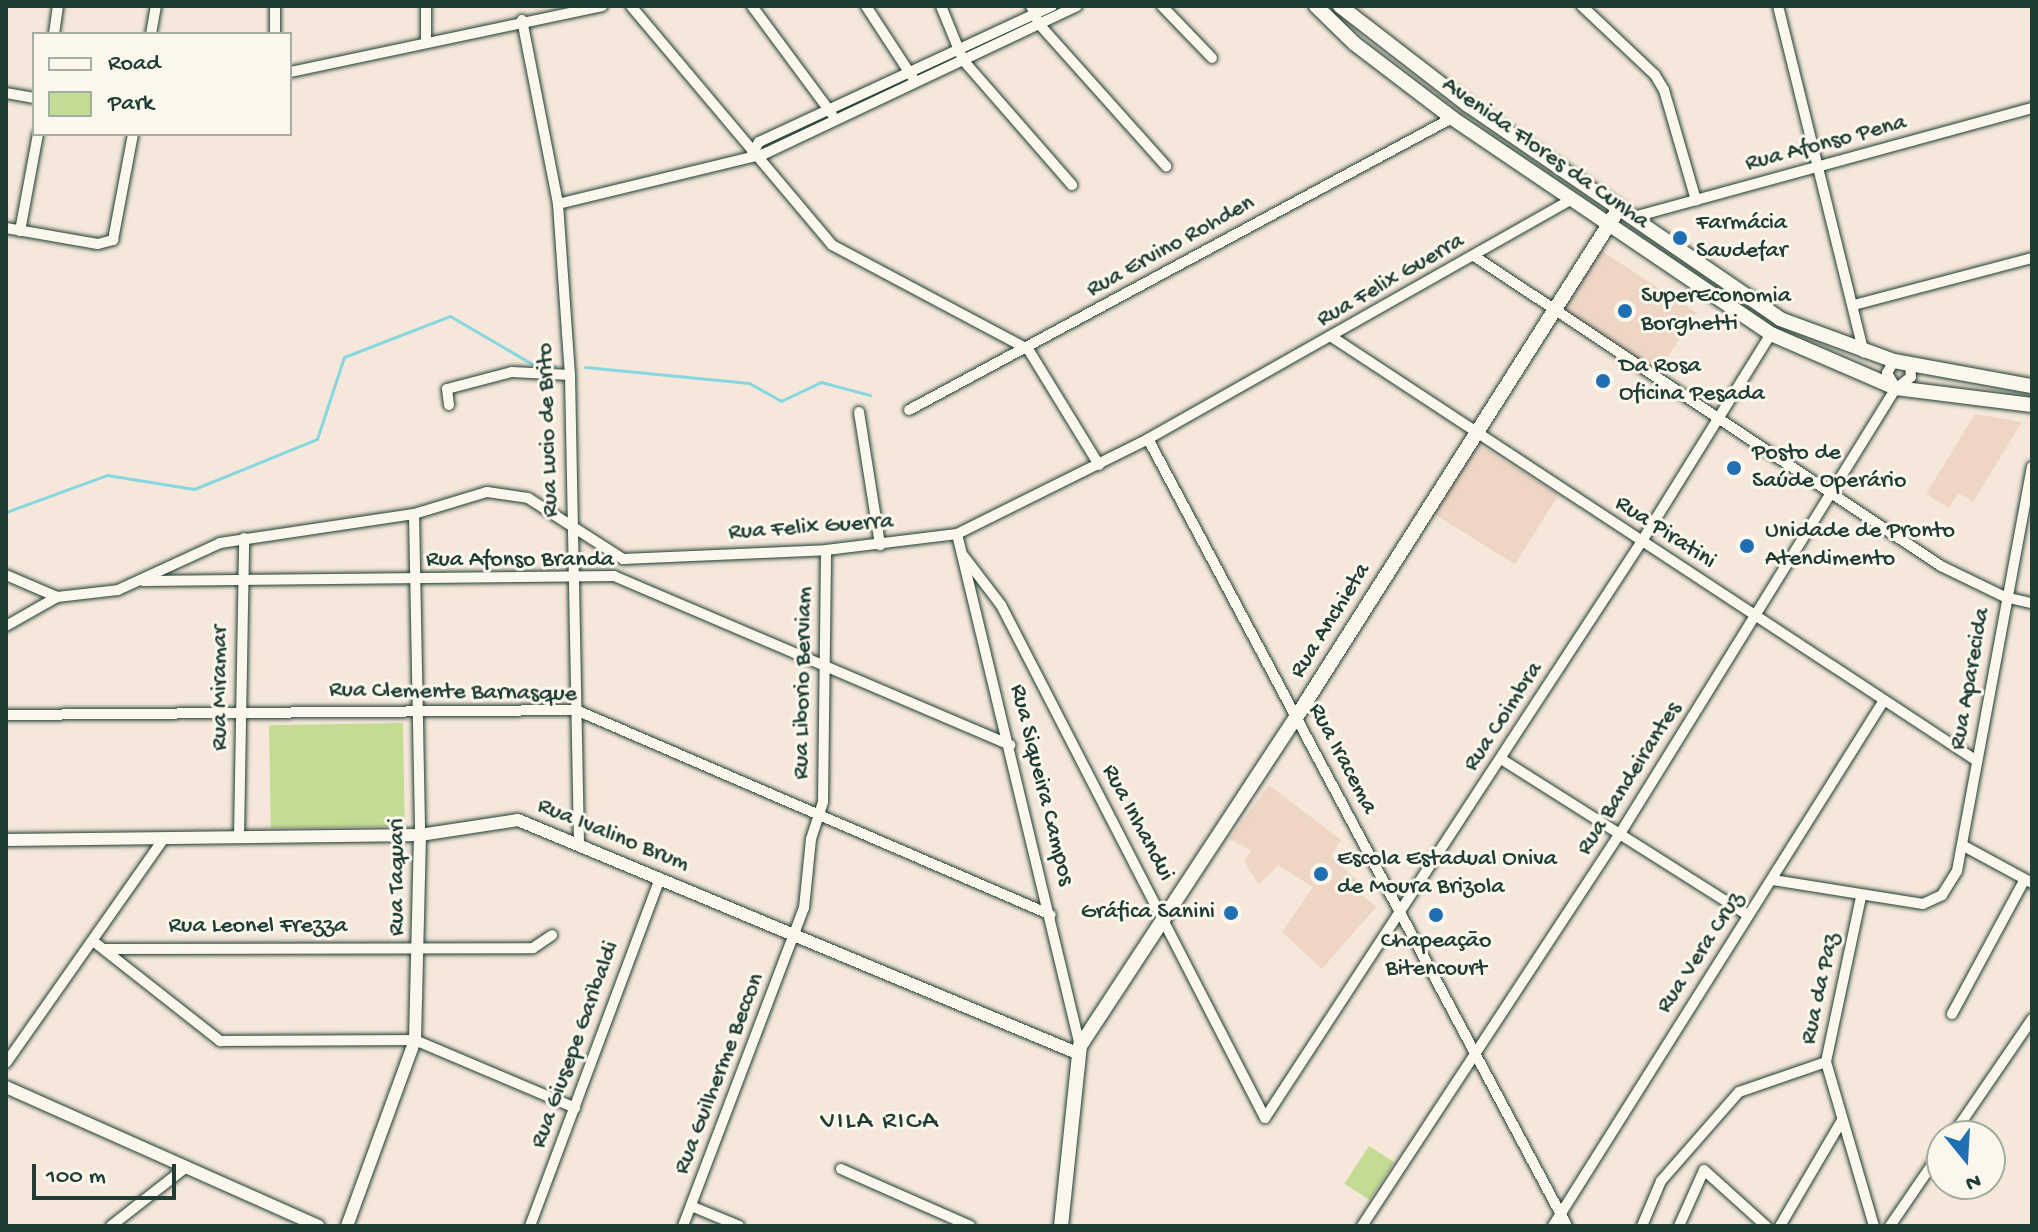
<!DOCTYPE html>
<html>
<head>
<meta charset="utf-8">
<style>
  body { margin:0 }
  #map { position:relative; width:2038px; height:1232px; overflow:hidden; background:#f5e8da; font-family:"Gochi Hand",sans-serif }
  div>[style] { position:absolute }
  .built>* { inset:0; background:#eed5c4; transform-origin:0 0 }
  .green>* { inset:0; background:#c3db92; transform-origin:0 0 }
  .stream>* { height:3px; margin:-1.5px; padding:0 1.5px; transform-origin:1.5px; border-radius:1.5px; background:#86d7df }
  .roads { filter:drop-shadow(0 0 2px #1f3d34) drop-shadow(0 0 2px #1f3d34) }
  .minor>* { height:10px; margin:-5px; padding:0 5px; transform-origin:5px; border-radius:5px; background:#fbf7ec }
  .tertiary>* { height:12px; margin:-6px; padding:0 6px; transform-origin:6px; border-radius:6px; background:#fbf7ec }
  .secondary>* { height:14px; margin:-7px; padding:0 7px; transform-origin:7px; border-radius:7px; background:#fbf7ec }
  .dots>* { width:22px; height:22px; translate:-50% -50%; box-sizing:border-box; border:4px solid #fbf7ec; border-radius:50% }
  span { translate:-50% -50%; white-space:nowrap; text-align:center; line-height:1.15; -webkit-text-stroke:6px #fbf7ec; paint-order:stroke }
  .street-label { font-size:24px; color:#1f3d34 }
  .poi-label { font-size:24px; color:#1f3d34 }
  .left { translate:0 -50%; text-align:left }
  .right { translate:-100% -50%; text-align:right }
  .neighbourhood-label { font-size:26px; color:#1f3d34; letter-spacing:2px }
  .frame { position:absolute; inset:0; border:8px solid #1f3d34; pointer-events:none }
  .legend { position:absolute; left:32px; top:32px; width:260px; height:104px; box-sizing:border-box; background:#fbf7ec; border:2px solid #a3ada2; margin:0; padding:10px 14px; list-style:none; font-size:24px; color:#1f3d34 }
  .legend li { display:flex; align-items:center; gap:16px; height:40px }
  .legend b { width:40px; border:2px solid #a3ada2 }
  .north { position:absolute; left:1926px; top:1120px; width:80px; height:80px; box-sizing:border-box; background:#fbf7ec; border:2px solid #a3ada2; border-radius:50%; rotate:162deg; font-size:22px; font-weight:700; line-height:32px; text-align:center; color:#1f3d34 }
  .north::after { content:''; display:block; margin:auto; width:28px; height:36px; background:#1f6fb2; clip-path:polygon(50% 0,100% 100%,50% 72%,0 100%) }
  .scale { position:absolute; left:32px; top:1164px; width:144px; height:36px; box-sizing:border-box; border:4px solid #1f3d34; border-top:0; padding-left:10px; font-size:24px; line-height:28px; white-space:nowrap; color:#1f3d34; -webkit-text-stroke:6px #fbf7ec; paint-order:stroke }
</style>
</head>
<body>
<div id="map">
  <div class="built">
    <div style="left:1600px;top:250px;width:115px;height:73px;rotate:33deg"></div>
    <div style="clip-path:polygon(1975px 414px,2022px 422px,1973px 502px,1958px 493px,1949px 508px,1926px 494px)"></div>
    <div style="left:1477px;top:444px;width:96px;height:82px;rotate:32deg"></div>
    <div style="clip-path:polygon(1269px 785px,1341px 840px,1331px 856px,1360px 883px,1356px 890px,1376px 907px,1322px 969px,1282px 932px,1313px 887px,1278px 865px,1259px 885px,1244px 861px,1251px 850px,1229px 839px)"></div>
  </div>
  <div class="green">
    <div style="left:403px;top:723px;width:103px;height:134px;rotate:89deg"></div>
    <div style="left:1369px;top:1146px;width:30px;height:45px;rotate:33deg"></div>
  </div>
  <div class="stream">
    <div style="left:585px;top:367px;width:165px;rotate:5.6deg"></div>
    <div style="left:749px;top:383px;width:37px;rotate:29deg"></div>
    <div style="left:781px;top:401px;width:44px;rotate:-25.4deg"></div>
    <div style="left:821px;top:382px;width:51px;rotate:14.9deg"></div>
    <div style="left:6px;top:512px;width:108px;rotate:-20.1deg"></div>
    <div style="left:107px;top:475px;width:88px;rotate:9.1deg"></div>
    <div style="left:194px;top:489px;width:133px;rotate:-22.1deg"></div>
    <div style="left:317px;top:439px;width:86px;rotate:-71.8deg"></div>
    <div style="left:344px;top:357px;width:114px;rotate:-21.1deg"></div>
    <div style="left:450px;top:316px;width:97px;rotate:30.3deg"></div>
    <div style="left:534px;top:365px;width:21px;rotate:3deg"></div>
  </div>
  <div class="roads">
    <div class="minor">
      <div style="left:275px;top:6px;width:28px;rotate:90deg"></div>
      <div style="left:426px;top:6px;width:35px;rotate:90deg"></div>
      <div style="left:631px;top:6px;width:312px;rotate:49.9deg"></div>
      <div style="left:832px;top:245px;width:222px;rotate:28deg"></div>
      <div style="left:1028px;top:349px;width:136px;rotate:58.5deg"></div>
      <div style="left:752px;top:6px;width:134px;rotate:53.5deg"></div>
      <div style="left:866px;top:6px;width:86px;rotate:56.9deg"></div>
      <div style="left:941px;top:6px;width:58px;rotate:67.8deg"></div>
      <div style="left:963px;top:60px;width:166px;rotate:48.9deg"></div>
      <div style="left:1031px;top:6px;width:20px;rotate:66deg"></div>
      <div style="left:1039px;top:24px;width:191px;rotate:48.2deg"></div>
      <div style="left:1162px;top:6px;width:72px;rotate:46.1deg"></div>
      <div style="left:1582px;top:6px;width:100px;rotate:43.4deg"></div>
      <div style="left:1655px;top:75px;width:17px;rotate:59deg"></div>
      <div style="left:1664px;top:90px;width:115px;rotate:73.8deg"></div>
      <div style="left:1778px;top:6px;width:357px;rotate:76.1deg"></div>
      <div style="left:522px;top:20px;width:187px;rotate:78.9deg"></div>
      <div style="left:558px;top:204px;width:171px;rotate:86deg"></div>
      <div style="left:570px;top:375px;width:467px;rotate:88.9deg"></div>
      <div style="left:54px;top:34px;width:28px;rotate:-82deg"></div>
      <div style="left:151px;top:34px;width:28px;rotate:-80deg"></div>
      <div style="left:290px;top:72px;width:319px;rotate:-11.9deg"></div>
      <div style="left:6px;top:93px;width:28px;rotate:10deg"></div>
      <div style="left:752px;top:154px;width:14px;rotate:-60deg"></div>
      <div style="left:759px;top:142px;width:323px;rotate:-24.9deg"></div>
      <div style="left:558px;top:204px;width:212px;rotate:-13.6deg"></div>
      <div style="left:764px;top:154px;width:346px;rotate:-25.3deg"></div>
      <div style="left:1630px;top:218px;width:417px;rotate:-15.3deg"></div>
      <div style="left:6px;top:228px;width:93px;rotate:9.9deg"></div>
      <div style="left:98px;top:244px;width:16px;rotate:-15deg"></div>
      <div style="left:113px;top:240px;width:108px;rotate:-79.3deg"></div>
      <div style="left:20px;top:231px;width:99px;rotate:-79.5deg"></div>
      <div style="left:1474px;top:256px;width:561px;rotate:33.58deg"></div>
      <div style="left:1941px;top:566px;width:71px;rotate:25.8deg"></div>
      <div style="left:2005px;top:597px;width:28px;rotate:13deg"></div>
      <div style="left:1854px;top:305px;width:184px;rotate:-14.8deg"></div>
      <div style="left:1332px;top:337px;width:772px;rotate:33.32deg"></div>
      <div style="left:1894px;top:361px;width:14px;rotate:120deg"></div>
      <div style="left:1887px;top:373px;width:16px;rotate:60deg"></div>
      <div style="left:1898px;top:387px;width:16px;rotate:-38deg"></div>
      <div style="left:1911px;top:377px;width:13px;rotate:-94deg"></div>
      <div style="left:449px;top:405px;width:16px;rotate:-97deg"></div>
      <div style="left:447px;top:389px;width:67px;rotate:-14.7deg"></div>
      <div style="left:512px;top:372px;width:58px;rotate:3deg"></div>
      <div style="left:909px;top:410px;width:617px;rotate:-28.27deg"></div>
      <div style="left:859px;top:412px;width:135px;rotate:81deg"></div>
      <div style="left:1148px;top:439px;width:892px;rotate:61.97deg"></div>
      <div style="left:414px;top:514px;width:321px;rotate:88.9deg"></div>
      <div style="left:957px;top:534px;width:527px;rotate:76.49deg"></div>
      <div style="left:962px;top:554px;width:64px;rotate:52.6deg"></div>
      <div style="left:1001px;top:605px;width:577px;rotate:62.77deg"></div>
      <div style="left:6px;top:575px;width:56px;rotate:23.3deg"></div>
      <div style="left:57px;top:597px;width:61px;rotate:-6.5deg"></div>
      <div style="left:118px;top:590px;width:112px;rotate:-24.7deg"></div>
      <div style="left:220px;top:543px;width:196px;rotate:-8.5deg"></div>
      <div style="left:414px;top:514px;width:76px;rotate:-16.8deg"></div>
      <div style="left:487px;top:492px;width:41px;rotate:8.3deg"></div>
      <div style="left:528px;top:498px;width:113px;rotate:32.7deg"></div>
      <div style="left:623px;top:559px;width:203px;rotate:-2.5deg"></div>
      <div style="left:826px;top:550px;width:132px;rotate:-7deg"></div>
      <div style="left:957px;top:534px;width:213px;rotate:-26.4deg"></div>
      <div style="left:1148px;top:439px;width:487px;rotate:-29.5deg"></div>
      <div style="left:143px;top:581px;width:471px;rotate:-0.6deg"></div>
      <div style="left:614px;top:576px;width:431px;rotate:23.1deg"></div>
      <div style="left:6px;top:626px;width:59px;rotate:-29.6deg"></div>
      <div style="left:6px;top:715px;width:570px;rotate:-0.5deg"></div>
      <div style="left:576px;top:710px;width:517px;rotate:23.34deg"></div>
      <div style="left:1501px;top:759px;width:292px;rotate:32.3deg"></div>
      <div style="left:239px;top:837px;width:299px;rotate:-89deg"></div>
      <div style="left:1962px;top:845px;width:80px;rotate:28.5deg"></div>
      <div style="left:1773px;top:880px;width:152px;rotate:9.1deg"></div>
      <div style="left:1923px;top:904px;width:21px;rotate:-25deg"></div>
      <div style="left:1942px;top:895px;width:28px;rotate:-58deg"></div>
      <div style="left:1957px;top:871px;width:411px;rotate:-79.5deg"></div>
      <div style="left:1861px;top:897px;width:169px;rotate:102deg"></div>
      <div style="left:1826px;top:1062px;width:171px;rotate:73.7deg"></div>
      <div style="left:93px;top:941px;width:162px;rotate:38.2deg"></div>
      <div style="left:220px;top:1041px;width:195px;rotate:-0.3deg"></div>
      <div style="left:415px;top:1040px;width:174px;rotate:23deg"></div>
      <div style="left:104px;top:949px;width:429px;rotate:-0.1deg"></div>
      <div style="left:533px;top:948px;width:23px;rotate:-34deg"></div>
      <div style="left:1952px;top:1014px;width:153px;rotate:-61.6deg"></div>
      <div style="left:6px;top:1063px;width:273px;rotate:-54.9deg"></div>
      <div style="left:1265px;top:1118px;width:689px;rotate:-56.84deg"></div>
      <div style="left:1642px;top:541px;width:244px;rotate:-58.1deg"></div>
      <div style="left:1952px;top:1136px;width:142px;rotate:-55.6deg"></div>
      <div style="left:841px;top:1169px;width:141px;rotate:23.8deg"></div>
      <div style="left:691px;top:1206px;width:52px;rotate:22.6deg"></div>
      <div style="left:111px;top:1226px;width:94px;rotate:-38.1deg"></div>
      <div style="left:530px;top:1226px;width:371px;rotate:-69.5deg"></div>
      <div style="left:683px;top:1226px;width:340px;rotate:-69.2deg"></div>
      <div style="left:804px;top:908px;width:69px;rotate:-84.2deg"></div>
      <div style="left:811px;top:839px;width:39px;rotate:-72deg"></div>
      <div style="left:823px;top:802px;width:252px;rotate:-89.3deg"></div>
      <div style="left:1362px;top:1226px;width:472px;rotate:-56.7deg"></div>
      <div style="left:1621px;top:832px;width:522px;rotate:-58.23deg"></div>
      <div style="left:1553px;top:1226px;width:619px;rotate:-57.8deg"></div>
      <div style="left:1642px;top:1226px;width:49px;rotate:-67.1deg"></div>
      <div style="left:1661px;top:1181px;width:118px;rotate:-48.8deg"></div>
      <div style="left:1739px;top:1092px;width:92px;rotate:-19deg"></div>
      <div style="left:1679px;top:1226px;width:61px;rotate:-65.9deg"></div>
      <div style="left:1704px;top:1170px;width:84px;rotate:42.1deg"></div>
      <div style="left:1780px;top:1226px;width:121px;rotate:-59.6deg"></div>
      <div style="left:1890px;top:1226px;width:92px;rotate:-55.6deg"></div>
    </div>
    <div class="tertiary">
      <div style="left:6px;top:840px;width:414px;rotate:-0.7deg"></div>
      <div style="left:420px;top:835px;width:99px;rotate:-8.7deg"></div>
      <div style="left:518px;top:820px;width:606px;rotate:22.63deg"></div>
      <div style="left:6px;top:1087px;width:342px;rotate:24deg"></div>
      <div style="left:347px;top:1226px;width:198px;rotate:-69.9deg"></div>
      <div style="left:415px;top:1040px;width:205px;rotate:-88.6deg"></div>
    </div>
    <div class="secondary">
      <div style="left:1316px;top:6px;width:54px;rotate:44.3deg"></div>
      <div style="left:1355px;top:44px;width:122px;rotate:37.3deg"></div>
      <div style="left:1452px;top:118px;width:385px;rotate:34.1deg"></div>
      <div style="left:1771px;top:334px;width:136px;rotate:23.4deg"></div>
      <div style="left:1896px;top:388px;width:137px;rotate:7.1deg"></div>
      <div style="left:1340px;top:6px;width:162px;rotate:37.7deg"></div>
      <div style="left:1468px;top:105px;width:378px;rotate:34.4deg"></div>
      <div style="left:1780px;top:319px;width:121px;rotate:20.2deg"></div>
      <div style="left:1894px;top:361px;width:140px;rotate:10.3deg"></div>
      <div style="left:1061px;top:1226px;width:181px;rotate:-84deg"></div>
      <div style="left:1080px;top:1046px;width:395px;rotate:-56.7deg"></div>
      <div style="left:1297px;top:716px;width:599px;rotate:-57.61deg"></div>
    </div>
  </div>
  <div class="dots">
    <div style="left:1680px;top:238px;background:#1f6fb2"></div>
    <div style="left:1625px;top:311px;background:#1f6fb2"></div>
    <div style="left:1603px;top:381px;background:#1f6fb2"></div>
    <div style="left:1734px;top:468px;background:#1f6fb2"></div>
    <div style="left:1747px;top:546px;background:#1f6fb2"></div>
    <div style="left:1321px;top:874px;background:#1f6fb2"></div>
    <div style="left:1231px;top:913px;background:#1f6fb2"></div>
    <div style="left:1436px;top:915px;background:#1f6fb2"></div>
  </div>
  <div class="street-label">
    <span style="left:1826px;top:144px;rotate:-15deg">Rua Afonso Pena</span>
    <span style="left:1545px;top:154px;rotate:35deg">Avenida Flores da Cunha</span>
    <span style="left:1171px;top:247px;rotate:-29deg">Rua Ervino Rohden</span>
    <span style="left:1391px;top:281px;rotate:-30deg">Rua Felix Guerra</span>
    <span style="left:549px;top:430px;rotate:-92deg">Rua Lucio de Brito</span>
    <span style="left:811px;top:528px;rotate:-4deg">Rua Felix Guerra</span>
    <span style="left:1665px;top:533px;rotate:33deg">Rua Piratini</span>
    <span style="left:520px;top:561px">Rua Afonso Branda</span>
    <span style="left:1331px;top:621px;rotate:-58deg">Rua Anchieta</span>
    <span style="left:1971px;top:679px;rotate:-80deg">Rua Aparecida</span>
    <span style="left:804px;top:683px;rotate:-89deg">Rua Liborio Berviam</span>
    <span style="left:221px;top:688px;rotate:-90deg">Rua Miramar</span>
    <span style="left:453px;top:693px;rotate:1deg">Rua Clemente Barnasque</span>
    <span style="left:1504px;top:717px;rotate:-57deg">Rua Coimbra</span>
    <span style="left:1342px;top:759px;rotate:62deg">Rua Iracema</span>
    <span style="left:1630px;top:779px;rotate:-58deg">Rua Bandeirantes</span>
    <span style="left:1041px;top:785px;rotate:76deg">Rua Siqueira Campos</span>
    <span style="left:1137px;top:823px;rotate:62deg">Rua Inhandui</span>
    <span style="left:613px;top:836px;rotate:22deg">Rua Ivalino Brum</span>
    <span style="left:398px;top:877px;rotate:-90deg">Rua Taquari</span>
    <span style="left:258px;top:927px">Rua Leonel Frezza</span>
    <span style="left:1701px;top:953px;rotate:-57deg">Rua Vera Cruz</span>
    <span style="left:1821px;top:989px;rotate:-78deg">Rua da Paz</span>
    <span style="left:576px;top:1045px;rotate:-70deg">Rua Giusepe Garibaldi</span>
    <span style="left:720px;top:1074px;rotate:-69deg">Rua Guilherme Beccon</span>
  </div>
  <div class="poi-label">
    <span class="left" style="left:1696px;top:238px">Farmácia<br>Saudefar</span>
    <span class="left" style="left:1641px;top:311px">SuperEconomia<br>Borghetti</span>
    <span class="left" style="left:1619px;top:381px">Da Rosa<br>Oficina Pesada</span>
    <span class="left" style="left:1752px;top:468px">Posto de<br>Saúde Operário</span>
    <span class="left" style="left:1765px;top:546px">Unidade de Pronto<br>Atendimento</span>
    <span class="left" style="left:1337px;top:874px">Escola Estadual Oniva<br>de Moura Brizola</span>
    <span class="right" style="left:1215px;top:913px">Gráfica Sanini</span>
    <span style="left:1436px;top:956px">Chapeação<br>Bitencourt</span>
  </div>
  <div class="neighbourhood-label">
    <span style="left:880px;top:1123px">VILA RICA</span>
  </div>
  <div class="frame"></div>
  <ul class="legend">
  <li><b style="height:10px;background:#fbf7ec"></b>Road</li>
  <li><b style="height:22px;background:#c3db92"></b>Park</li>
  </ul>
  <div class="north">N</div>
  <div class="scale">100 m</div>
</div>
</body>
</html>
